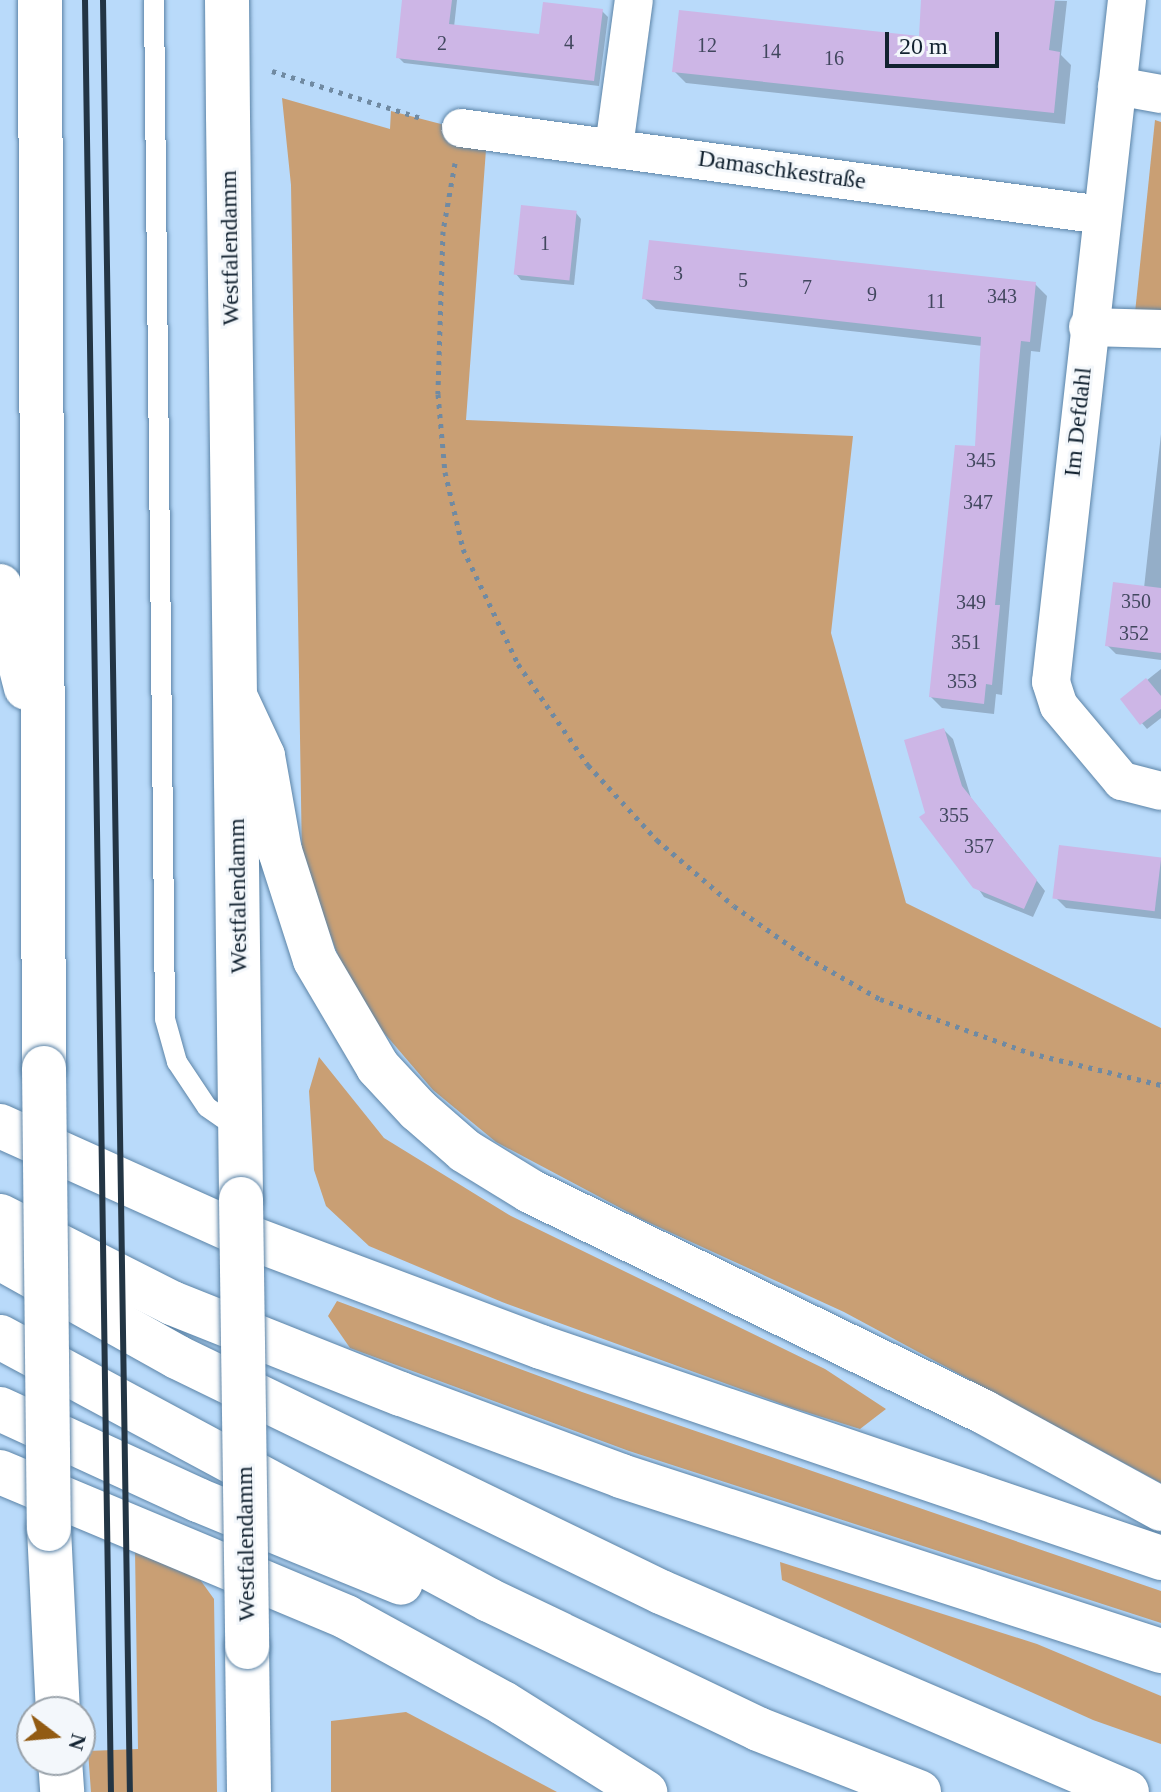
<!DOCTYPE html>
<html>
<head>
<meta charset="utf-8">
<style>
  body { margin:0 }
  #map { position:relative; width:1161px; height:1792px; overflow:hidden; background:#b9dafa; font-family:"Times New Roman",serif }
  div>[style] { position:absolute }
  .green>* { inset:0; background:#c99f74 }
  .shadow>* { inset:0; background:#0003 }
  .building>* { inset:0; background:#cdb6e6; transform-origin:0 0 }
  .path>* { height:5px; margin-top:-2.5px; transform-origin:0; background:repeating-linear-gradient(90deg,#708aa2 0 4px,transparent 0 10px) }
  .roads { filter:drop-shadow(0 0 2px #5c84a7) drop-shadow(0 0 2px #5c84a7) }
  .lane>* { height:20px; margin:-10px; padding:0 10px; transform-origin:10px; border-radius:10px; background:#fff }
  .street>* { height:38px; margin:-19px; padding:0 19px; transform-origin:19px; border-radius:19px; background:#fff }
  .primary>* { height:44px; margin:-22px; padding:0 22px; transform-origin:22px; border-radius:22px; background:#fff }
  .highway>* { height:44px; margin:-22px; padding:0 22px; transform-origin:22px; border-radius:22px; background:#fff }
  .rail>* { height:6px; margin:-3px; padding:0 3px; transform-origin:3px; border-radius:3px; background:#233544 }
  .bridges { filter:drop-shadow(0 0 2px #5c84a7) drop-shadow(0 0 2px #5c84a7) }
  .highway-bridge>* { height:44px; margin:-22px; padding:0 22px; transform-origin:22px; border-radius:22px; background:#fff }
  span { translate:-50% -50%; white-space:nowrap; text-align:center; line-height:1.15; -webkit-text-stroke:6px #f3f7fb; paint-order:stroke }
  .number-label { font-size:20px; color:#41475e }
  .number-label span { -webkit-text-stroke-width:0 }
  .street-label { font-size:24px; color:#122230 }
  .north { position:absolute; left:16px; top:1696px; width:80px; height:80px; box-sizing:border-box; background:#f3f7fb; border:2px solid #99a2aa; border-radius:50%; rotate:106deg; font-size:22px; font-weight:700; line-height:32px; text-align:center; color:#122230 }
  .north::after { content:''; display:block; margin:auto; width:28px; height:36px; background:#925b13; clip-path:polygon(50% 0,100% 100%,50% 72%,0 100%) }
  .scale { position:absolute; left:885px; top:32px; width:114px; height:36px; box-sizing:border-box; border:4px solid #122230; border-top:0; padding-left:10px; font-size:24px; line-height:28px; white-space:nowrap; color:#122230; -webkit-text-stroke:6px #f3f7fb; paint-order:stroke }
</style>
</head>
<body>
<div id="map">
  <div class="green">
    <div style="clip-path:polygon(282px 98px,390px 129px,391px 111px,487px 136px,466px 420px,853px 436px,831px 633px,906px 903px,1161px 1028px,1161px 1483px,844px 1312px,641px 1219px,496px 1142px,433px 1090px,379px 1027px,340px 961px,302px 860px,291px 185px)"></div>
    <div style="clip-path:polygon(1155px 120px,1161px 122px,1161px 314px,1135px 313px)"></div>
    <div style="clip-path:polygon(319px 1057px,384px 1138px,511px 1216px,825px 1369px,886px 1409px,860px 1429px,790px 1407px,502px 1302px,369px 1246px,326px 1206px,314px 1170px,309px 1091px)"></div>
    <div style="clip-path:polygon(337px 1301px,582px 1392px,1161px 1591px,1161px 1623px,629px 1451px,350px 1348px,328px 1316px)"></div>
    <div style="clip-path:polygon(135px 1550px,196px 1574px,214px 1599px,217px 1792px,91px 1792px,88px 1751px,138px 1749px)"></div>
    <div style="clip-path:polygon(780px 1562px,1037px 1644px,1161px 1696px,1161px 1744px,1093px 1720px,782px 1580px)"></div>
    <div style="clip-path:polygon(406px 1712px,557px 1792px,331px 1792px,331px 1721px)"></div>
  </div>
  <div class="shadow">
    <div style="clip-path:polygon(404px 0,457px 0,454px 27px,541px 36px,602px 11px,608px 17px,599px 86px,404px 63px,398px 57px)"></div>
    <div style="clip-path:polygon(1026px 0,1067px 1px,1061px 55px,1071px 65px,1065px 124px,686px 83px,674px 71px,1021px 50px)"></div>
    <div style="clip-path:polygon(576px 213px,581px 219px,574px 285px,521px 280px,516px 274px)"></div>
    <div style="clip-path:polygon(1035px 284px,1047px 296px,1040px 352px,1031px 351px,1002px 695px,996px 694px,994px 714px,942px 708px,931px 697px,977px 449px,983px 346px,656px 309px,644px 298px)"></div>
    <div style="clip-path:polygon(1161px 434px,1161px 660px,1116px 654px,1107px 645px,1144px 588px)"></div>
    <div style="clip-path:polygon(1161px 669px,1161px 718px,1147px 729px,1122px 700px)"></div>
    <div style="clip-path:polygon(944px 730px,953px 739px,971px 798px,1045px 891px,1033px 917px,984px 897px,927px 814px)"></div>
    <div style="clip-path:polygon(1161px 859px,1161px 919px,1066px 908px,1056px 898px)"></div>
  </div>
  <div class="building">
    <div style="clip-path:polygon(402px 0,452px 0,449px 24px,539px 34px,543px 2px,603px 9px,594px 81px,396px 58px)"></div>
    <div style="clip-path:polygon(921px 0,1055px 0,1049px 50px,1060px 52px,1054px 113px,672px 72px,679px 10px,919px 36px)"></div>
    <div style="left:521px;top:205px;width:56px;height:70px;rotate:6deg"></div>
    <div style="clip-path:polygon(649px 240px,1036px 282px,1030px 342px,1021px 341px,995px 605px,1000px 605px,992px 685px,986px 684px,984px 704px,929px 697px,955px 445px,975px 446px,981px 337px,642px 299px)"></div>
    <div style="clip-path:polygon(1113px 582px,1161px 588px,1161px 653px,1105px 646px)"></div>
    <div style="clip-path:polygon(1146px 678px,1161px 696px,1161px 709px,1140px 725px,1120px 699px)"></div>
    <div style="clip-path:polygon(944px 728px,962px 786px,1037px 880px,1024px 909px,973px 888px,919px 817px,925px 813px,904px 740px)"></div>
    <div style="left:1059px;top:845px;width:103px;height:54px;rotate:7deg"></div>
  </div>
  <div class="path">
    <div style="left:272px;top:71px;width:159px;rotate:17.5deg"></div>
    <div style="left:455px;top:163px;width:69px;rotate:100deg"></div>
    <div style="left:443px;top:231px;width:163px;rotate:91.8deg"></div>
    <div style="left:438px;top:394px;width:78px;rotate:84.9deg"></div>
    <div style="left:445px;top:472px;width:79px;rotate:76.8deg"></div>
    <div style="left:463px;top:549px;width:127px;rotate:64.4deg"></div>
    <div style="left:518px;top:664px;width:123px;rotate:55.3deg"></div>
    <div style="left:588px;top:765px;width:102px;rotate:47.4deg"></div>
    <div style="left:657px;top:840px;width:101px;rotate:40.6deg"></div>
    <div style="left:734px;top:906px;width:88px;rotate:35.3deg"></div>
    <div style="left:806px;top:957px;width:85px;rotate:29.6deg"></div>
    <div style="left:880px;top:999px;width:159px;rotate:19.8deg"></div>
    <div style="left:1030px;top:1053px;width:135px;rotate:13.7deg"></div>
  </div>
  <div class="roads">
    <div class="lane">
      <div style="left:154px;top:0;width:1019px;rotate:89.38deg"></div>
      <div style="left:165px;top:1019px;width:45px;rotate:74.4deg"></div>
      <div style="left:177px;top:1062px;width:54px;rotate:56.3deg"></div>
      <div style="left:207px;top:1107px;width:40px;rotate:34.9deg"></div>
    </div>
    <div class="street">
      <div style="left:1127px;top:0;width:686px;rotate:96.36deg"></div>
      <div style="left:1051px;top:682px;width:25px;rotate:72deg"></div>
      <div style="left:1059px;top:706px;width:98px;rotate:50deg"></div>
      <div style="left:1122px;top:781px;width:40px;rotate:14.4deg"></div>
      <div style="left:1117px;top:86px;width:45px;rotate:10.3deg"></div>
      <div style="left:461px;top:128px;width:647px;rotate:7.73deg"></div>
      <div style="left:614px;top:147px;width:148px;rotate:-82.3deg"></div>
      <div style="left:1088px;top:327px;width:73px;rotate:1.6deg"></div>
    </div>
    <div class="primary">
      <div style="left:227px;top:0;width:116px;rotate:89.5deg"></div>
    </div>
    <div class="highway">
      <div style="left:40px;top:0;width:1068px;rotate:89.79deg"></div>
      <div style="left:228px;top:116px;width:1083px;rotate:89.31deg"></div>
      <div style="left:0;top:586px;width:105px;rotate:75.7deg"></div>
      <div style="left:236px;top:698px;width:64px;rotate:65deg"></div>
      <div style="left:263px;top:756px;width:97px;rotate:79.9deg"></div>
      <div style="left:280px;top:851px;width:114px;rotate:72.2deg"></div>
      <div style="left:315px;top:960px;width:124px;rotate:59.5deg"></div>
      <div style="left:378px;top:1067px;width:59px;rotate:47.1deg"></div>
      <div style="left:418px;top:1110px;width:62px;rotate:41.1deg"></div>
      <div style="left:465px;top:1151px;width:76px;rotate:31.6deg"></div>
      <div style="left:530px;top:1191px;width:505px;rotate:25.96deg"></div>
      <div style="left:984px;top:1412px;width:202px;rotate:28.7deg"></div>
      <div style="left:0;top:1126px;width:266px;rotate:24.2deg"></div>
      <div style="left:243px;top:1235px;width:318px;rotate:20.6deg"></div>
      <div style="left:541px;top:1347px;width:655px;rotate:18.79deg"></div>
      <div style="left:0;top:1216px;width:193px;rotate:26.8deg"></div>
      <div style="left:172px;top:1303px;width:246px;rotate:21.7deg"></div>
      <div style="left:401px;top:1394px;width:235px;rotate:20.4deg"></div>
      <div style="left:621px;top:1476px;width:568px;rotate:17.96deg"></div>
      <div style="left:0;top:1258px;width:203px;rotate:29.2deg"></div>
      <div style="left:177px;top:1357px;width:538px;rotate:25.9deg"></div>
      <div style="left:661px;top:1592px;width:507px;rotate:23.23deg"></div>
      <div style="left:0;top:1337px;width:555px;rotate:28.27deg"></div>
      <div style="left:489px;top:1600px;width:298px;rotate:25.6deg"></div>
      <div style="left:758px;top:1729px;width:173px;rotate:21.4deg"></div>
      <div style="left:0;top:1409px;width:218px;rotate:24.7deg"></div>
      <div style="left:198px;top:1500px;width:219px;rotate:22.2deg"></div>
      <div style="left:0;top:1472px;width:375px;rotate:22.7deg"></div>
      <div style="left:346px;top:1617px;width:179px;rotate:28.7deg"></div>
      <div style="left:503px;top:1703px;width:168px;rotate:32.1deg"></div>
      <div style="left:49px;top:1529px;width:183px;rotate:87.2deg"></div>
      <div style="left:247px;top:1647px;width:145px;rotate:89.2deg"></div>
      <div style="left:60px;top:1760px;width:32px;rotate:86deg"></div>
    </div>
  </div>
  <div class="rail">
    <div style="left:85px;top:0;width:1792px;rotate:89.17deg"></div>
    <div style="left:103px;top:0;width:1792px;rotate:89.14deg"></div>
  </div>
  <div class="bridges">
    <div class="highway-bridge">
      <div style="left:44px;top:1068px;width:461px;rotate:89.4deg"></div>
      <div style="left:241px;top:1199px;width:448px;rotate:89.2deg"></div>
    </div>
  </div>
  <div class="number-label">
    <span style="left:569px;top:42px">4</span>
    <span style="left:442px;top:43px">2</span>
    <span style="left:707px;top:45px">12</span>
    <span style="left:771px;top:51px">14</span>
    <span style="left:834px;top:58px">16</span>
    <span style="left:545px;top:243px">1</span>
    <span style="left:678px;top:273px">3</span>
    <span style="left:743px;top:280px">5</span>
    <span style="left:807px;top:287px">7</span>
    <span style="left:872px;top:294px">9</span>
    <span style="left:1002px;top:296px">343</span>
    <span style="left:936px;top:301px">11</span>
    <span style="left:981px;top:460px">345</span>
    <span style="left:978px;top:502px">347</span>
    <span style="left:1136px;top:601px">350</span>
    <span style="left:971px;top:602px">349</span>
    <span style="left:1134px;top:633px">352</span>
    <span style="left:966px;top:642px">351</span>
    <span style="left:962px;top:681px">353</span>
    <span style="left:954px;top:815px">355</span>
    <span style="left:979px;top:846px">357</span>
  </div>
  <div class="street-label">
    <span style="left:782px;top:170px;rotate:8deg">Damaschkestraße</span>
    <span style="left:230px;top:248px;rotate:-91deg">Westfalendamm</span>
    <span style="left:1078px;top:422px;rotate:-84deg">Im Defdahl</span>
    <span style="left:238px;top:896px;rotate:-91deg">Westfalendamm</span>
    <span style="left:246px;top:1544px;rotate:-91deg">Westfalendamm</span>
  </div>
  <div class="north">N</div>
  <div class="scale">20 m</div>
</div>
</body>
</html>
